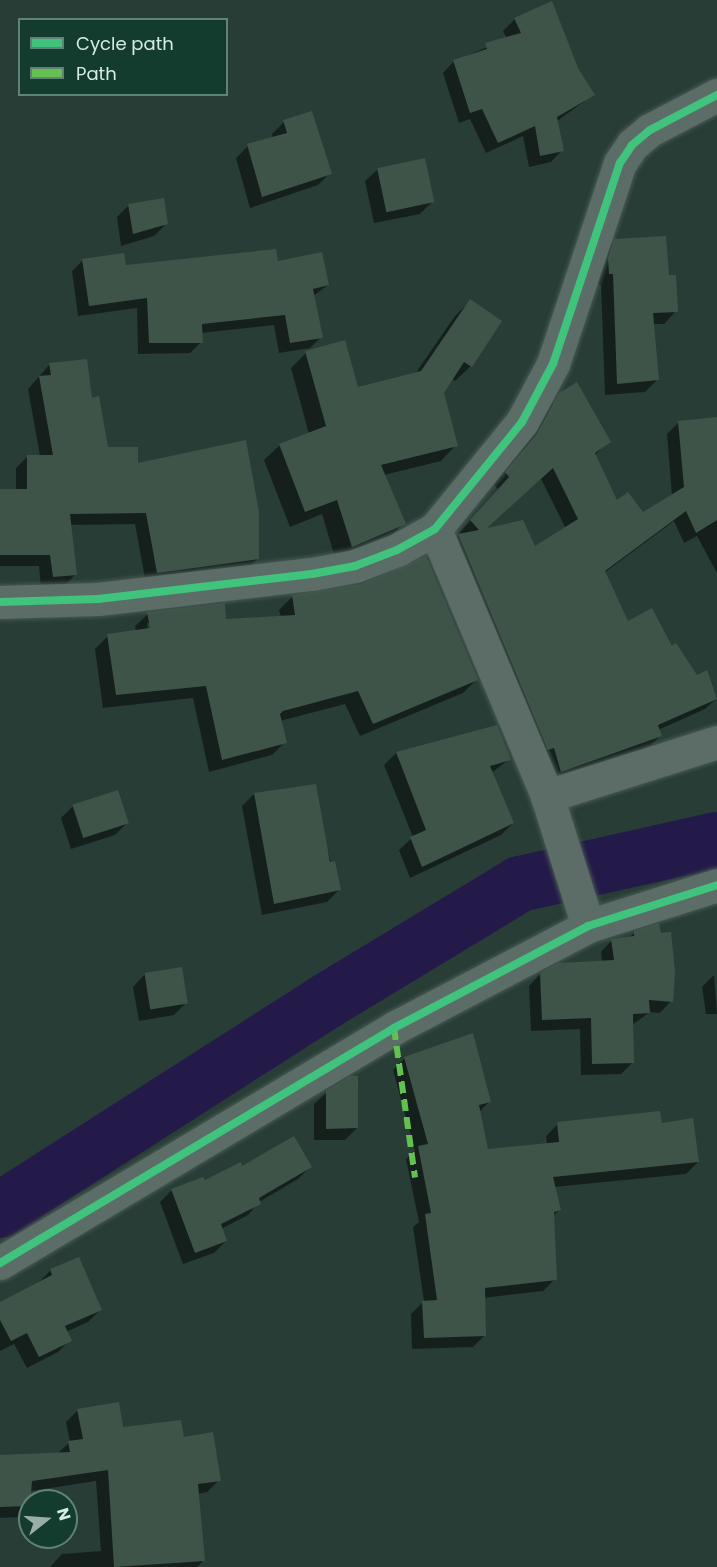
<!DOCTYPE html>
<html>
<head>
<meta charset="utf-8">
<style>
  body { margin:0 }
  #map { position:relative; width:717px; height:1567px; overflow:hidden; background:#283d36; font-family:Poppins,sans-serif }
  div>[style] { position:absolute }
  .shadow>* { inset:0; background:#0007 }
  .river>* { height:56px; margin:-28px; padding:0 28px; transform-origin:28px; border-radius:28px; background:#241a4a }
  .building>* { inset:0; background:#3f5448; transform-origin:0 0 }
  .roads { filter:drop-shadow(0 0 2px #475a54) drop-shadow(0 0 2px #475a54) }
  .minor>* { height:33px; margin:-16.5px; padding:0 16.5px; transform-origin:16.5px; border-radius:16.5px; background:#5c6c67 }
  .quiet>* { height:6px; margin-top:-3px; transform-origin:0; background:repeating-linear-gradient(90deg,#63c152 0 12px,transparent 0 18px) }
  .cycleway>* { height:8px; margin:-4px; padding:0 4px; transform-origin:4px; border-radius:4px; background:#40c37c }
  span { translate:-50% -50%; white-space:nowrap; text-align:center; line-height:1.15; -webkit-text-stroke:4.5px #133c2f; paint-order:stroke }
  .legend { position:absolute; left:18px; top:18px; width:210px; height:78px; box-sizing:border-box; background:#133c2f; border:2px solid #618277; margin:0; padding:8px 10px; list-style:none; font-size:18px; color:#d6ebe3 }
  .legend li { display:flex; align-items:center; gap:12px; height:30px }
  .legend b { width:30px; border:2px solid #618277 }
  .north { position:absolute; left:18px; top:1489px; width:60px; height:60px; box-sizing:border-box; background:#133c2f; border:2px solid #618277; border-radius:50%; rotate:73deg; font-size:16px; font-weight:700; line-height:24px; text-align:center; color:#d6ebe3 }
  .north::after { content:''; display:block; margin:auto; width:21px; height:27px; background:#99aea6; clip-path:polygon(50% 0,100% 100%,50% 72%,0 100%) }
</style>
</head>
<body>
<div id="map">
  <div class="shadow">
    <div style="clip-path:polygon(515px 19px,577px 68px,593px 95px,557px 121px,562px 150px,551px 162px,529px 167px,523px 136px,486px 153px,470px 119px,459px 123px,443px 73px,454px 61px,507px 39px,503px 31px)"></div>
    <div style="clip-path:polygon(284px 122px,330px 173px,318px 185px,250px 208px,236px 158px,248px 146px,273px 138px,272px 134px)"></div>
    <div style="clip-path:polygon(378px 169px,432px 202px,420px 214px,374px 223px,365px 181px)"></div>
    <div style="clip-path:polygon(129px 205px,166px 224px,154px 236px,121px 246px,117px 217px)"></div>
    <div style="clip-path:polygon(615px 241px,676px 311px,664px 324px,652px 324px,657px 380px,645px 392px,605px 395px,601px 285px,598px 285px,597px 271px,603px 253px)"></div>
    <div style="clip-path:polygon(83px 260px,125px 266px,276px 263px,328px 285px,313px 296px,321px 337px,310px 348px,279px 353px,274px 325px,201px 333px,201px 342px,190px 353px,138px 354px,137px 308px,78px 316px,72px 271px)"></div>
    <div style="clip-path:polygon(470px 301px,471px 366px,455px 381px,452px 379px,443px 392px,456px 445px,441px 461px,384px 475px,404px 523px,389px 538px,336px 561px,322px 514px,290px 527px,264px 460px,280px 445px,309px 434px,291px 368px,306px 353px,357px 389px,415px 374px,455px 316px)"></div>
    <div style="clip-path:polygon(50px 364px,91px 399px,107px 449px,136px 465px,258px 558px,246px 570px,146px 584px,135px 524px,70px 525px,76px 574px,64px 586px,41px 588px,39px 566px,0 566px,0 491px,16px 491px,16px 468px,28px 456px,40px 456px,28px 389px)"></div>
    <div style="clip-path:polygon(evenodd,559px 395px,609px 441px,595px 455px,616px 503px,642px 513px,672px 496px,667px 434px,679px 422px,717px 418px,717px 573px,697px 536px,684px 543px,674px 521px,604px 573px,627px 623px,696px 677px,706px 672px,717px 698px,705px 709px,658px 730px,661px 735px,649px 747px,550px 783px,447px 547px,498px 489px,494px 485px,559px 395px,541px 479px,566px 529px,534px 548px,484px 530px,541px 479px)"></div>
    <div style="clip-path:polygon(evenodd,292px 597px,476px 680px,463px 693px,360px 736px,345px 704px,280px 721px,285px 742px,272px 755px,209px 772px,193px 698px,103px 708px,95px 649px,108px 636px,136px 632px,135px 626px,148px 614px,225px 620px,281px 617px,279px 610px,292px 597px,147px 623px,150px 623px,152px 635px,149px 636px,147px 623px)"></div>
    <div style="clip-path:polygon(496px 727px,510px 759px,491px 773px,513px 823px,501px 835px,410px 878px,399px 850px,413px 837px,384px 765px,396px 753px)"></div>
    <div style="clip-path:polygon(254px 794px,320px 823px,339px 890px,327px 902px,262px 915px,242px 806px)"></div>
    <div style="clip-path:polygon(73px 806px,127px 823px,115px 835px,71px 849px,61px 818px)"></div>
    <div style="clip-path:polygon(634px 933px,671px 1001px,660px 1013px,650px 1012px,632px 1025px,632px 1063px,621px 1074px,581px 1075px,580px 1029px,531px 1031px,529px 986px,540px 974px,602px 962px,601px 952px,612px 940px,628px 939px)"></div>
    <div style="clip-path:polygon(145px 974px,186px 1003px,174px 1015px,139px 1021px,133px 987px)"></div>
    <div style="clip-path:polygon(714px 975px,717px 1014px,706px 1014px,702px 987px)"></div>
    <div style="clip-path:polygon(405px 1058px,489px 1102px,479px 1112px,487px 1151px,547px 1145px,546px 1136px,558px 1124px,659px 1112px,660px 1125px,698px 1162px,686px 1174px,554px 1187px,559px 1210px,553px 1216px,555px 1279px,543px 1291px,483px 1298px,485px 1335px,473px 1347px,412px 1349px,411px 1314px,424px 1301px,413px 1227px,419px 1222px,406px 1159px,415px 1151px,393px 1070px)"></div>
    <div style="clip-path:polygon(327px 1092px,357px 1128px,345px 1140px,314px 1140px,314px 1104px)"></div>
    <div style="clip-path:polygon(310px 1167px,298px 1179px,259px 1202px,248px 1215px,221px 1229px,226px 1241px,214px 1253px,183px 1264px,160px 1202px,172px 1190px,242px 1168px)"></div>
    <div style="clip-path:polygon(78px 1259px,100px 1310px,88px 1322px,66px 1332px,70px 1340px,58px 1352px,27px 1368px,14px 1344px,0 1351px,0 1304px,38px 1283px,50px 1271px)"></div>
    <div style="clip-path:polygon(78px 1410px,121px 1429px,182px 1439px,219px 1480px,207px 1492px,198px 1494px,204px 1560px,197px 1567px,50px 1567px,62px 1554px,101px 1551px,96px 1481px,31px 1491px,30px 1507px,20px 1517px,0 1518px,0 1456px,57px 1454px,70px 1442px,66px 1422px)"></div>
  </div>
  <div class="river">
    <div style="left:0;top:1210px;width:386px;rotate:-32.6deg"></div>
    <div style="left:325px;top:1002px;width:228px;rotate:-31.2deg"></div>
    <div style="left:520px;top:884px;width:202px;rotate:-12.6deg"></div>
  </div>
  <div class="building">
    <div style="clip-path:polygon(552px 1px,578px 68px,595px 95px,557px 117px,564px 151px,540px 156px,535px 126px,498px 143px,482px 109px,470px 113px,453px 60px,487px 49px,485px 43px,521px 33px,514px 18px)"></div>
    <div style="clip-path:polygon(312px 111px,332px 174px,262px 197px,247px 144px,287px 133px,283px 120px)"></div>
    <div style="left:425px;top:158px;width:45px;height:49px;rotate:78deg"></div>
    <div style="clip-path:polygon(164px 198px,168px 224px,133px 234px,128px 204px)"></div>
    <div style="clip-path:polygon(666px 236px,669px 275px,676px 275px,678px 312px,653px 313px,659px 380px,617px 384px,613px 274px,609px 274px,608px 258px,614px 239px)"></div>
    <div style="clip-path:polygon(276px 249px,278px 261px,322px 252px,329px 285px,313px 289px,323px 338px,290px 343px,285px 315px,202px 324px,203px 343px,149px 343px,147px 298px,89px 306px,82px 259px,124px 253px,126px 265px)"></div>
    <div style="clip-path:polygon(470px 299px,502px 321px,472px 367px,464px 362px,444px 393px,458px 446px,381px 465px,406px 524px,352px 547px,337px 500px,305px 512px,279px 444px,326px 426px,305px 351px,345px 340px,358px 387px,421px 371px)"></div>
    <div style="clip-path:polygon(87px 359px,92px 398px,99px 396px,108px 447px,138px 447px,138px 463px,246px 440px,259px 512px,259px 559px,157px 573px,146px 513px,70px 514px,77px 575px,53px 577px,50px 555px,0 555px,0 489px,27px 489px,27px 455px,53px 455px,39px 376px,51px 375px,49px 363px)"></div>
    <div style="clip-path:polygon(evenodd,577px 382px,611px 442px,595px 453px,617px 500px,628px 492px,643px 512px,684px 487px,678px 421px,717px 417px,717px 520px,696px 533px,686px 511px,605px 571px,628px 621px,652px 608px,672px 646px,676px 643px,697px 675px,707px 670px,717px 699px,658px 725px,662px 736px,561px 772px,554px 748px,548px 750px,458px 534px,479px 530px,470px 520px,509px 477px,505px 472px,537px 434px,559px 393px,577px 382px,553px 468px,578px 519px,535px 546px,523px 520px,487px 528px,553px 468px)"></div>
    <div style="clip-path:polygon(426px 556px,478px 680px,373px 724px,358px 691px,283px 711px,280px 714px,287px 743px,222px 760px,206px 686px,116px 695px,107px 634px,150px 628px,147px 612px,225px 603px,226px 619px,295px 615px,292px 595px,361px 584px)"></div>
    <div style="clip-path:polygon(497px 725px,511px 760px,490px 766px,514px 823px,422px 867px,410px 837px,426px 830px,396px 752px)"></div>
    <div style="clip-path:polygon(316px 784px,330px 862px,335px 861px,341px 890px,274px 904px,254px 793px)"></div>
    <div style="left:118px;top:790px;width:35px;height:48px;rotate:72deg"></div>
    <div style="clip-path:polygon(659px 923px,661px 933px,671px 932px,675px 972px,673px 1002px,649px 1000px,650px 1013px,633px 1014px,634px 1063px,592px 1064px,591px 1018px,542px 1020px,540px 973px,558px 963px,614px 960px,611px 939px,634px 936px,634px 931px)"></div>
    <div style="left:182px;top:967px;width:37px;height:38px;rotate:81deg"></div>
    <div style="clip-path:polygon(473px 1033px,491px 1102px,479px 1105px,488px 1149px,559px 1142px,557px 1122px,660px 1111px,662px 1123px,693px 1118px,699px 1162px,553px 1177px,561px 1210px,554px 1212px,557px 1280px,485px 1288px,486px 1336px,424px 1338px,422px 1301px,437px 1300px,425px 1214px,431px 1213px,418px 1146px,428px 1144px,404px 1057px)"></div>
    <div style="clip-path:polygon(350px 1076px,358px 1076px,358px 1128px,326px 1129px,326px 1091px)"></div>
    <div style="clip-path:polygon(294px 1136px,312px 1167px,259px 1198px,261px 1204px,221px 1224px,227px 1241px,195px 1253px,171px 1189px,203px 1177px,205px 1180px,241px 1162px,242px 1166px)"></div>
    <div style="clip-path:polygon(79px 1257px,102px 1310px,65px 1326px,72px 1341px,39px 1357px,27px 1333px,11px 1341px,0 1320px,0 1302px,52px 1275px,50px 1269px)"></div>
    <div style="clip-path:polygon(119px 1402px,123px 1427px,181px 1420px,184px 1437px,213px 1432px,221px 1481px,198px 1484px,205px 1561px,114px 1567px,108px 1470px,32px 1481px,30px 1506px,0 1507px,0 1455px,70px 1452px,68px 1441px,83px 1439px,77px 1409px)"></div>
  </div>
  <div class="roads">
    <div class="minor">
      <div style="left:435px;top:529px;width:290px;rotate:67.2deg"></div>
      <div style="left:547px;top:796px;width:136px;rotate:72.5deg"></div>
      <div style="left:0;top:602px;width:98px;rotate:-1.8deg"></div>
      <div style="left:98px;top:599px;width:215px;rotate:-6.7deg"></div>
      <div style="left:312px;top:574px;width:44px;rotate:-10.5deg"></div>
      <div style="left:355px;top:566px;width:45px;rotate:-20.9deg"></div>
      <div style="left:397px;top:550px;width:43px;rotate:-28.9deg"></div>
      <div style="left:435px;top:529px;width:138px;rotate:-50.9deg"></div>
      <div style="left:522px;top:422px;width:66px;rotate:-61.9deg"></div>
      <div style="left:553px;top:364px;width:212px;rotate:-71.6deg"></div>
      <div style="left:620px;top:163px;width:22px;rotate:-56deg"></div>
      <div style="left:632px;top:145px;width:23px;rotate:-40deg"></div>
      <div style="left:650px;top:130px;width:76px;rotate:-27.6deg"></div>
      <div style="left:547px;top:796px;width:178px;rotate:-17.6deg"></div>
      <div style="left:0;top:1263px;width:459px;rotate:-30.8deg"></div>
      <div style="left:394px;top:1028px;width:219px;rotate:-27.7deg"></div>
      <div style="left:588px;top:926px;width:135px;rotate:-17.6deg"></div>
    </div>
  </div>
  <div class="quiet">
    <div style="left:394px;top:1028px;width:151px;rotate:82deg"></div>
  </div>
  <div class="cycleway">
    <div style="left:0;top:602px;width:98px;rotate:-1.8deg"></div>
    <div style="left:98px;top:599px;width:215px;rotate:-6.7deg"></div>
    <div style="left:312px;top:574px;width:44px;rotate:-10.5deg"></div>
    <div style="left:355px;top:566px;width:45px;rotate:-20.9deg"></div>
    <div style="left:397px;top:550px;width:43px;rotate:-28.9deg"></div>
    <div style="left:435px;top:529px;width:138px;rotate:-50.9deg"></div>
    <div style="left:522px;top:422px;width:66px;rotate:-61.9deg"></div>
    <div style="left:553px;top:364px;width:212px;rotate:-71.6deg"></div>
    <div style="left:620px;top:163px;width:22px;rotate:-56deg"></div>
    <div style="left:632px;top:145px;width:23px;rotate:-40deg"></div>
    <div style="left:650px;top:130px;width:76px;rotate:-27.6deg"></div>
    <div style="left:0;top:1263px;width:459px;rotate:-30.8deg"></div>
    <div style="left:394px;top:1028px;width:219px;rotate:-27.7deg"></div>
    <div style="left:588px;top:926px;width:135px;rotate:-17.6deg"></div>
  </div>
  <ul class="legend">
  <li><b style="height:8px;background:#40c37c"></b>Cycle path</li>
  <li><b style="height:8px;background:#63c152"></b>Path</li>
  </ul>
  <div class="north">N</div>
</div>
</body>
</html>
